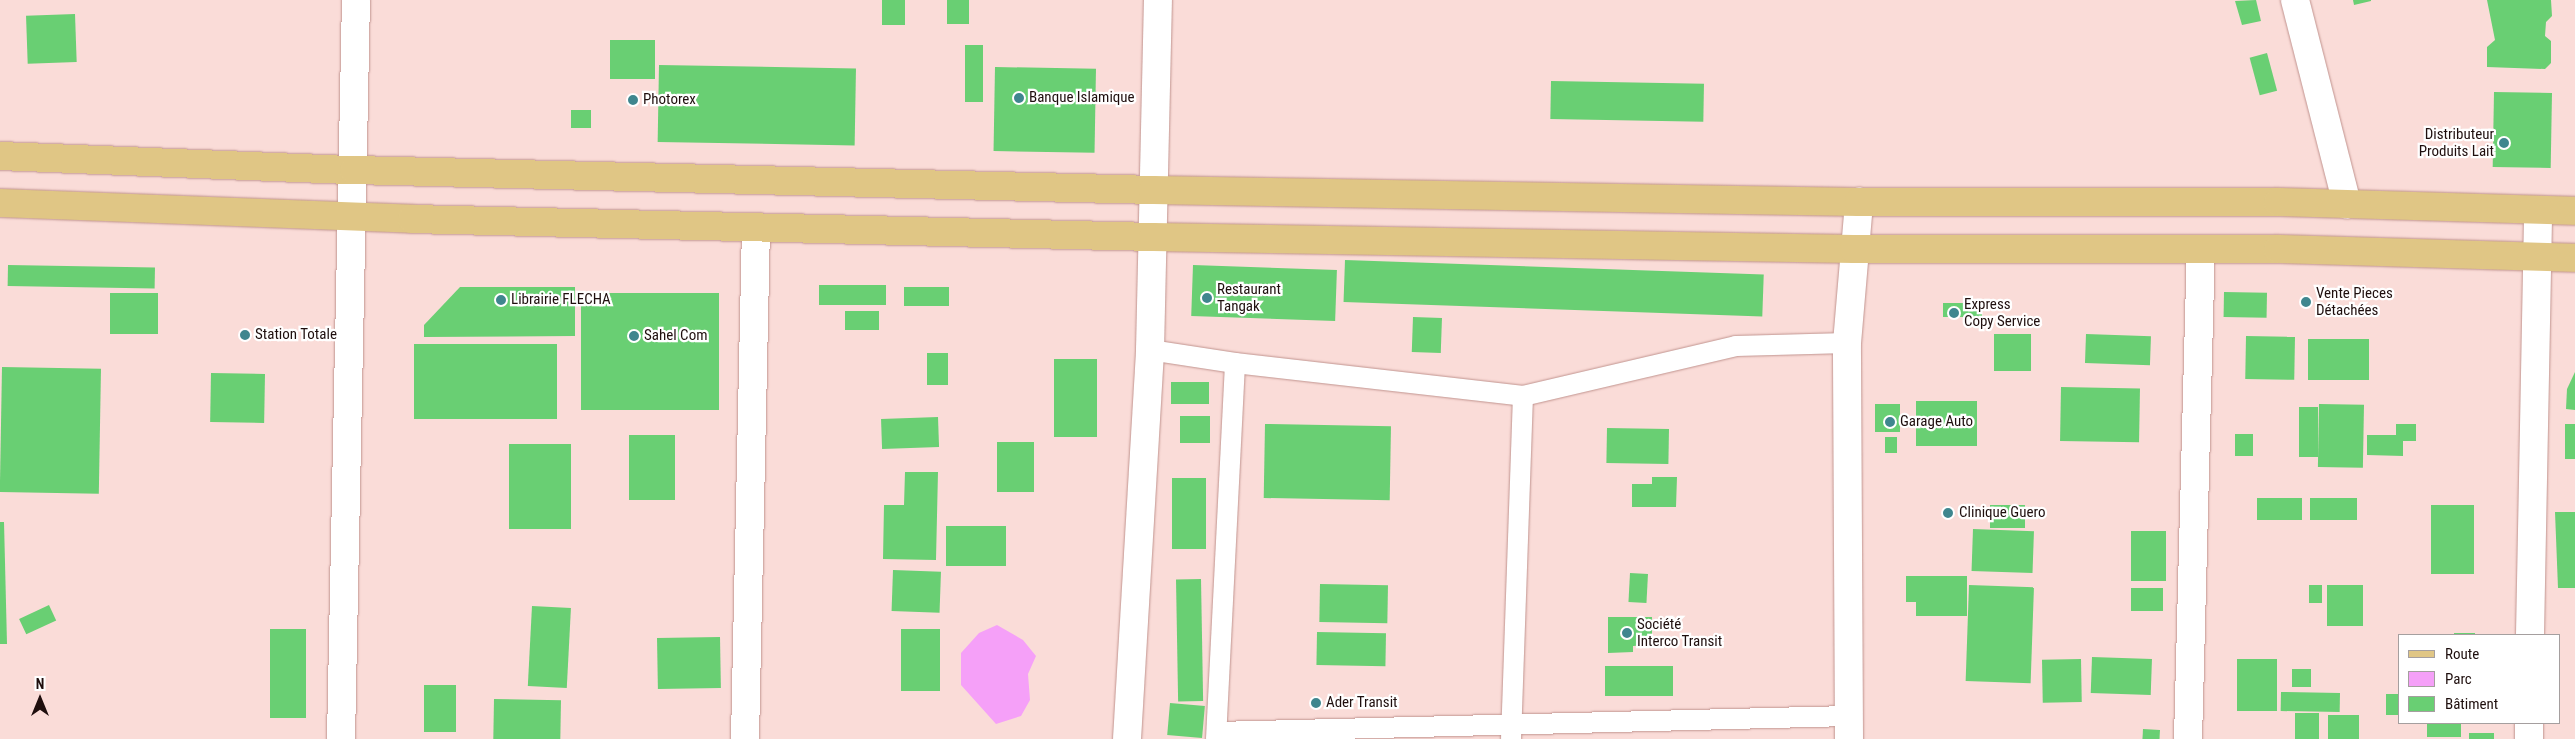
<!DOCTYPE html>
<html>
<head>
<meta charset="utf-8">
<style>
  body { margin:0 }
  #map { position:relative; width:2575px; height:739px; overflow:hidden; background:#fadcd8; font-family:"Roboto Condensed",sans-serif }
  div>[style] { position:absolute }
  .green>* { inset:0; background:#f5a0f8 }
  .building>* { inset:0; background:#69cf73; transform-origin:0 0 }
  .roads { filter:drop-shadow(0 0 1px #c1948f) drop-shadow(0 0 1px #c1948f) }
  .lane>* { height:20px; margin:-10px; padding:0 10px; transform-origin:10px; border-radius:10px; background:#fff }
  .street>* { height:28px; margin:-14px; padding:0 14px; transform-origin:14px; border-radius:14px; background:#fff }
  .primary>* { height:28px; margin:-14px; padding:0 14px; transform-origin:14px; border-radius:14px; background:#e0c685 }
  .dots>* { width:14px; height:14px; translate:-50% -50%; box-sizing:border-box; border:2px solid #fff; border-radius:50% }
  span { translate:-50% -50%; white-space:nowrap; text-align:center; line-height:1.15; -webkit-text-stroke:4.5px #fff; paint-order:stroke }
  .poi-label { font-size:15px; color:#1f0f0e }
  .left { translate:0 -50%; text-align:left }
  .right { translate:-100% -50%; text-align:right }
  .legend { position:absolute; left:2398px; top:634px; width:162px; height:90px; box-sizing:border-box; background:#fff; border:1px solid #a59f9f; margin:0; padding:6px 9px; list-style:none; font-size:15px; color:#1f0f0e }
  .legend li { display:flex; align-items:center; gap:10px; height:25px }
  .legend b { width:25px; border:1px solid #a59f9f }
  .north { position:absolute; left:15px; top:674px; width:50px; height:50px; -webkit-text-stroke:4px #fff; paint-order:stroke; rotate:0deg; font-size:14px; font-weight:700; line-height:20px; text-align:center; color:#1f0f0e }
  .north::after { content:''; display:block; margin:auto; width:18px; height:22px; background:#1f0f0e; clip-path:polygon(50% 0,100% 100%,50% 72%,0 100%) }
</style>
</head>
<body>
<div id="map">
  <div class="green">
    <div style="clip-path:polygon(997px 625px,1023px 640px,1036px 656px,1028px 674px,1030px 700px,1021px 716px,996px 724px,961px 685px,961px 653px,979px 633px)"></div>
  </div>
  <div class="building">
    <div style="left:882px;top:0;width:23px;height:25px"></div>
    <div style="left:947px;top:0;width:22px;height:24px"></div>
    <div style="clip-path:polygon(2256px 0,2261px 21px,2242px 25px,2235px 1px)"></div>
    <div style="clip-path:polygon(2353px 0,2371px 0,2371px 1px,2354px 5px)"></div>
    <div style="clip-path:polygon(2487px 0,2551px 0,2552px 16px,2546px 22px,2545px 36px,2551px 41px,2551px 63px,2545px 69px,2487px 67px,2487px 47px,2495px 40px)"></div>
    <div style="left:75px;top:14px;width:48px;height:49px;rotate:88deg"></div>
    <div style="left:610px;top:40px;width:45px;height:39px"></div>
    <div style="left:965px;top:45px;width:18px;height:57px"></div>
    <div style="left:2267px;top:53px;width:39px;height:18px;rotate:75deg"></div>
    <div style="left:659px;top:65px;width:197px;height:77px;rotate:1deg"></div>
    <div style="left:995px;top:67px;width:101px;height:84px;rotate:1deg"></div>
    <div style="left:1551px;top:81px;width:153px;height:38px;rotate:1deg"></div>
    <div style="left:2494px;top:92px;width:58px;height:75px;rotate:1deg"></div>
    <div style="left:571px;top:110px;width:20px;height:18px"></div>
    <div style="left:1345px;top:260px;width:419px;height:42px;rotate:2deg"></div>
    <div style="left:8px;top:265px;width:147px;height:21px;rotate:1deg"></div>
    <div style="left:1193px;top:265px;width:144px;height:51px;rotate:2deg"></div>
    <div style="left:886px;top:285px;width:20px;height:67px;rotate:90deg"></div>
    <div style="clip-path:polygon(460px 287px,575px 287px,575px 336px,424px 337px,424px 325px)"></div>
    <div style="left:904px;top:287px;width:45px;height:19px"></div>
    <div style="left:2224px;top:292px;width:43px;height:25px;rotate:1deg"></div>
    <div style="left:110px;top:293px;width:48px;height:41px"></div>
    <div style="left:581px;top:293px;width:138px;height:117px"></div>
    <div style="left:1982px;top:303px;width:14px;height:39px;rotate:90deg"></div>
    <div style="left:845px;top:311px;width:34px;height:19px"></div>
    <div style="left:1413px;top:317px;width:29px;height:35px;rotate:2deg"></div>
    <div style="left:1994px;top:334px;width:37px;height:37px"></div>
    <div style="left:2086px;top:334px;width:65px;height:29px;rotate:2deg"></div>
    <div style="left:2246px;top:336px;width:49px;height:43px;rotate:1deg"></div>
    <div style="left:2308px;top:339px;width:61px;height:41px"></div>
    <div style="left:557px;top:344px;width:75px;height:143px;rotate:90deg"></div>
    <div style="left:927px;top:353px;width:21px;height:32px"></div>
    <div style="left:1054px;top:359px;width:43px;height:78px"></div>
    <div style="left:2px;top:367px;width:99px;height:125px;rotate:1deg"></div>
    <div style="clip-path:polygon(2575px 372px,2575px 410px,2566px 409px,2567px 389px)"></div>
    <div style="left:211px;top:373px;width:54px;height:49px;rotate:1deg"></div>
    <div style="left:1171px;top:382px;width:38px;height:22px"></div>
    <div style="left:2061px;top:387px;width:79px;height:54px;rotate:1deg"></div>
    <div style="left:1916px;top:401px;width:61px;height:45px"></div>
    <div style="left:1875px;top:404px;width:25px;height:28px"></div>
    <div style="left:2319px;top:404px;width:45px;height:63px;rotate:1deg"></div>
    <div style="left:2299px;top:407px;width:19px;height:50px"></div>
    <div style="left:1180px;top:416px;width:30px;height:27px"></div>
    <div style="left:938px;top:417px;width:30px;height:57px;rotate:88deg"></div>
    <div style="left:1265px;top:424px;width:126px;height:74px;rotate:1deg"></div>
    <div style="clip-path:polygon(2396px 424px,2416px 424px,2416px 441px,2403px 441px,2403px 456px,2367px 455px,2367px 435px,2396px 435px)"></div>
    <div style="left:2565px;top:424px;width:10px;height:35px"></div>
    <div style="left:1607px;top:428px;width:62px;height:35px;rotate:1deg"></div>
    <div style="left:2235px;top:434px;width:18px;height:22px"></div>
    <div style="left:629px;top:435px;width:46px;height:65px"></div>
    <div style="left:1885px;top:437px;width:12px;height:16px"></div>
    <div style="left:997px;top:442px;width:37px;height:50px"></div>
    <div style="left:509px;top:444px;width:62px;height:85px"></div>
    <div style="clip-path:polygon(905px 472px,938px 472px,936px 560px,883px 559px,884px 505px,904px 505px)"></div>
    <div style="clip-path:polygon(1652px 477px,1677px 477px,1676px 507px,1632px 507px,1632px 484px,1652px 484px)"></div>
    <div style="left:1172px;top:478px;width:34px;height:71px"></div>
    <div style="left:2257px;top:498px;width:45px;height:22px"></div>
    <div style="left:2310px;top:498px;width:47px;height:22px"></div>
    <div style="left:1990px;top:505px;width:35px;height:23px"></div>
    <div style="left:2431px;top:505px;width:43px;height:69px"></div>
    <div style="clip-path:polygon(2555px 512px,2575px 512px,2575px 588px,2558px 588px)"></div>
    <div style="clip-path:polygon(0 522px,4px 522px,7px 644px,0 644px)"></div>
    <div style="left:946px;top:526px;width:60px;height:40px"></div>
    <div style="left:1973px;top:529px;width:61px;height:42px;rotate:2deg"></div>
    <div style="left:2131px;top:531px;width:35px;height:50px"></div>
    <div style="left:893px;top:570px;width:48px;height:41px;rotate:2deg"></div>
    <div style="left:1630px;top:573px;width:18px;height:29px;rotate:3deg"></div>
    <div style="clip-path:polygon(1906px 576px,1967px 576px,1967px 616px,1916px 616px,1916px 602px,1906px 602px)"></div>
    <div style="left:1201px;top:579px;width:122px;height:25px;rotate:89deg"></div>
    <div style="left:1320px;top:584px;width:68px;height:38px;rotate:1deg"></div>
    <div style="left:1969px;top:585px;width:65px;height:96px;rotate:2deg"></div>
    <div style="left:2309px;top:585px;width:13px;height:18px"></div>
    <div style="left:2327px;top:585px;width:36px;height:41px"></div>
    <div style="left:2131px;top:588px;width:32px;height:23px"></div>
    <div style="left:49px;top:605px;width:17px;height:33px;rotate:65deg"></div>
    <div style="left:532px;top:606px;width:39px;height:80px;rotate:3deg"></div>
    <div style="clip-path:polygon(1608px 617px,1652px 617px,1652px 645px,1633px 646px,1633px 652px,1608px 653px)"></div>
    <div style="left:270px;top:629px;width:36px;height:89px"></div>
    <div style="left:901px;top:629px;width:39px;height:62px"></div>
    <div style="left:1317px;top:632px;width:69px;height:33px;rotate:1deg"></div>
    <div style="left:2454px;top:633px;width:21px;height:2px"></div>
    <div style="left:720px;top:637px;width:51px;height:63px;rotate:89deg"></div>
    <div style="left:2092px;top:657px;width:60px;height:36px;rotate:2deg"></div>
    <div style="left:2081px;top:659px;width:43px;height:39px;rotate:89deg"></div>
    <div style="left:2237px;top:659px;width:40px;height:52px"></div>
    <div style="left:1605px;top:666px;width:68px;height:30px"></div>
    <div style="left:2292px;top:669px;width:19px;height:18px"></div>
    <div style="left:424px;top:685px;width:32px;height:47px"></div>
    <div style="left:2281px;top:692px;width:59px;height:19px;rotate:1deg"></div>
    <div style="left:2386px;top:694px;width:13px;height:21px"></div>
    <div style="left:494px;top:699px;width:67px;height:40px;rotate:1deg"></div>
    <div style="left:1170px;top:703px;width:35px;height:32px;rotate:5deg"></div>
    <div style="left:2295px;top:713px;width:24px;height:26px"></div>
    <div style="left:2328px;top:715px;width:31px;height:24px"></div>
    <div style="left:2427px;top:723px;width:34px;height:14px"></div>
    <div style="left:2143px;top:729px;width:17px;height:10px;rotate:3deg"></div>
    <div style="left:2469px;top:733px;width:25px;height:6px"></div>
  </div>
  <div class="roads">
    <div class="lane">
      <div style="left:1150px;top:350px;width:86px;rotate:8.7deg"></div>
      <div style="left:1235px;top:363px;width:290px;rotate:6.5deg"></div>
      <div style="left:1523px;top:396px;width:219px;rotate:-13.2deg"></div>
      <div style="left:1736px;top:346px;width:111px;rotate:-1.5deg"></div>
      <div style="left:1217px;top:732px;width:632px;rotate:-1.45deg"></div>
      <div style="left:1216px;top:739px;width:376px;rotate:-87.1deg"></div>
      <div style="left:1511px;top:739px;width:343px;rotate:-88deg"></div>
    </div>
    <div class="street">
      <div style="left:2295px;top:0;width:211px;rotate:75.7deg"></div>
      <div style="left:2530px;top:635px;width:425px;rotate:-88.9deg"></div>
      <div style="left:341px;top:739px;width:739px;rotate:-88.84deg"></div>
      <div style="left:745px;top:739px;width:512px;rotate:-88.77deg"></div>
      <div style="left:1127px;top:739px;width:390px;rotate:-86.6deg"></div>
      <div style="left:1150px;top:350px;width:350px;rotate:-88.7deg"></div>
      <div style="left:1849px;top:739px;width:396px;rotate:-90.3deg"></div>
      <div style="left:1847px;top:343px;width:142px;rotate:-85.1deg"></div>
      <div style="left:2188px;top:739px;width:489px;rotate:-88.5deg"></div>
      <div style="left:2529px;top:739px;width:16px;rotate:-90deg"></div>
    </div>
    <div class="primary">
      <div style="left:0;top:156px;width:354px;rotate:2.3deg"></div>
      <div style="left:354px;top:170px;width:799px;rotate:1.43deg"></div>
      <div style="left:1153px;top:190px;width:706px;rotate:0.97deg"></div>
      <div style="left:1859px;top:202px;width:419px"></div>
      <div style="left:2278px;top:202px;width:297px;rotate:1.7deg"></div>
      <div style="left:0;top:203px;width:412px;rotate:2.2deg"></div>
      <div style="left:412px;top:219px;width:741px;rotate:1.39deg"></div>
      <div style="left:1153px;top:237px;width:701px;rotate:0.98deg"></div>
      <div style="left:1854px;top:249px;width:424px"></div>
      <div style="left:2278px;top:249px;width:297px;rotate:1.7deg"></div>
    </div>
  </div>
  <div class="dots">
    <div style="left:1019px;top:98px;background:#3f868e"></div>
    <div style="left:633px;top:100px;background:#3f868e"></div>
    <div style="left:2504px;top:143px;background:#3f868e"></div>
    <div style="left:1207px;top:298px;background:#3f868e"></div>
    <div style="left:501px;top:300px;background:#3f868e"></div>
    <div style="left:2306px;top:302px;background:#3f868e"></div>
    <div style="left:1954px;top:313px;background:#3f868e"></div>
    <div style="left:245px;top:335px;background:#3f868e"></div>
    <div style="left:634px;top:336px;background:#3f868e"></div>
    <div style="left:1890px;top:422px;background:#3f868e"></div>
    <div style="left:1948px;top:513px;background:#3f868e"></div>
    <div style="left:1627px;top:633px;background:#3f868e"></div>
    <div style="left:1316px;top:703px;background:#3f868e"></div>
  </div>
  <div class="poi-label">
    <span class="left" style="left:1029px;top:98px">Banque Islamique</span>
    <span class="left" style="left:643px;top:100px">Photorex</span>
    <span class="right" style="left:2494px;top:143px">Distributeur<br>Produits Lait</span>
    <span class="left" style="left:1217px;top:298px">Restaurant<br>Tangak</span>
    <span class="left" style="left:2316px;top:302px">Vente Pieces<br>Détachées</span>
    <span class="left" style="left:511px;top:300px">Librairie FLECHA</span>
    <span class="left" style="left:1964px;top:313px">Express<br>Copy Service</span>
    <span class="left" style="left:255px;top:335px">Station Totale</span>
    <span class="left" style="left:644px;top:336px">Sahel Com</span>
    <span class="left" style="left:1900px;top:422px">Garage Auto</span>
    <span class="left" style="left:1959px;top:513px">Clinique Guero</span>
    <span class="left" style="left:1637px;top:633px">Société<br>Interco Transit</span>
    <span class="left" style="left:1326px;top:703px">Ader Transit</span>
  </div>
  <ul class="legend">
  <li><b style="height:6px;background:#e0c685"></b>Route</li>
  <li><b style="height:14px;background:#f5a0f8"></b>Parc</li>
  <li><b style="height:14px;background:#69cf73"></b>Bâtiment</li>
  </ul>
  <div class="north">N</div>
</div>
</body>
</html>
